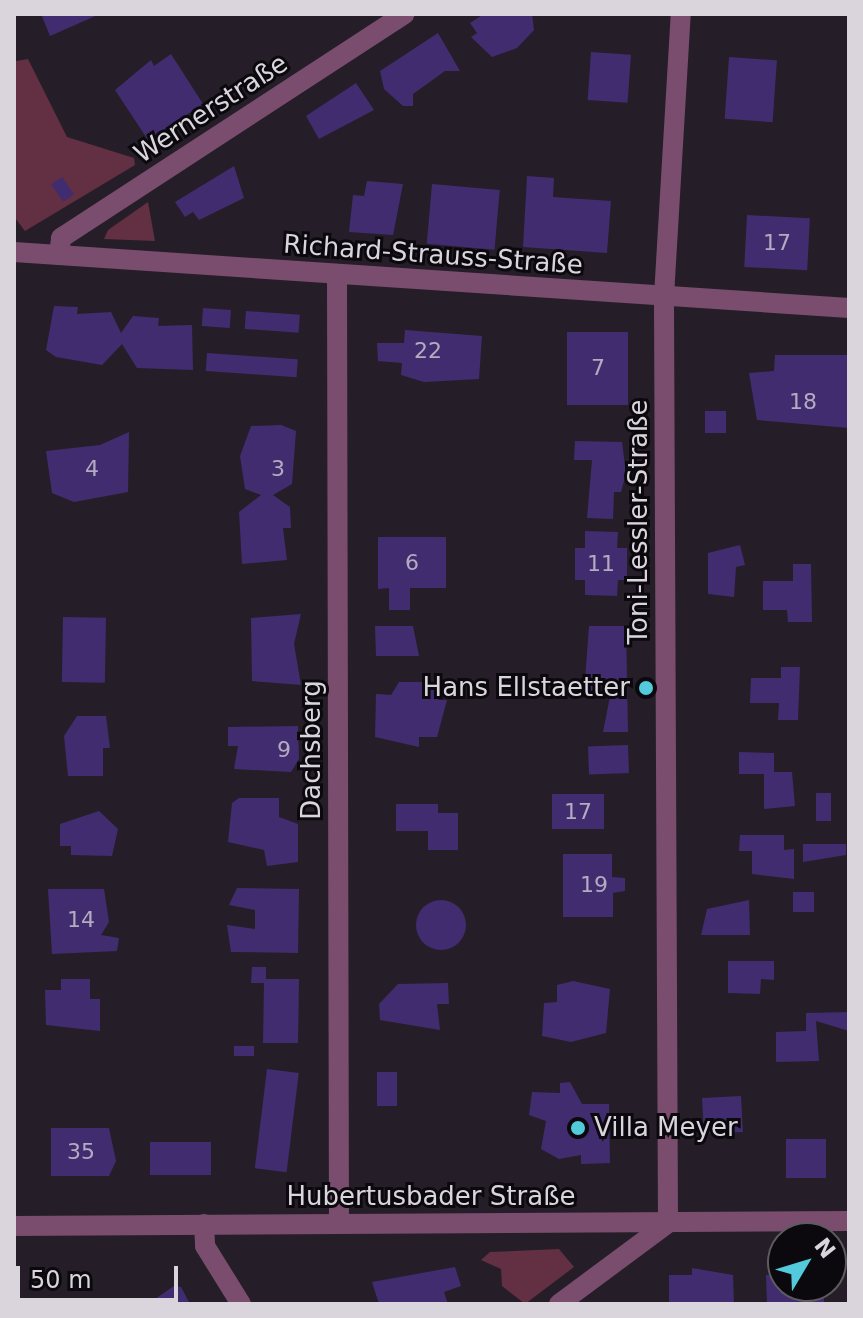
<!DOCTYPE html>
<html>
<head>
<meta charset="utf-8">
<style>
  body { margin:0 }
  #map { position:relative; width:863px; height:1318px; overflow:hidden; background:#251e28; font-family:"DejaVu Sans",sans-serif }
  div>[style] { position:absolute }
  .green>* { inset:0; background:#623042 }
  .building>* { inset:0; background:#412c6f; transform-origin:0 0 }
  .round { border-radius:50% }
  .minor>* { height:20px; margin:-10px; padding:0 10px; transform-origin:10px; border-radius:10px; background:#7a4d6e }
  .dots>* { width:22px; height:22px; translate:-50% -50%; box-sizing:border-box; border:4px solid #0c090e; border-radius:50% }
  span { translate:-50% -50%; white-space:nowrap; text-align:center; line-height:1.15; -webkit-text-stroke:6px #0c090e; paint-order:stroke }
  .number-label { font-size:22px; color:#b4abc1 }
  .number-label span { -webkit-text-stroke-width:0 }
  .street-label { font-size:26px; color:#dad5dc }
  .poi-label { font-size:26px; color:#dad5dc }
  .right { translate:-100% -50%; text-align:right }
  .left { translate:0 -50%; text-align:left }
  .frame { position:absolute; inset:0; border:16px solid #dad5dc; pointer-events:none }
  .north { position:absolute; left:767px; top:1222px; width:80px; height:80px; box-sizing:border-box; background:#0c090e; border:2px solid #5e5b60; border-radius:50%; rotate:52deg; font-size:22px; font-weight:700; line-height:32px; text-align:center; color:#dad5dc }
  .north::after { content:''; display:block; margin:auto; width:28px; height:36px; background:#53cadc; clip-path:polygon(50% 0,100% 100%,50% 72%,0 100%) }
  .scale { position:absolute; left:16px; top:1266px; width:162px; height:36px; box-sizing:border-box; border:4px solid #dad5dc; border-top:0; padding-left:10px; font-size:24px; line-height:28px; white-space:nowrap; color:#dad5dc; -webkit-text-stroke:6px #0c090e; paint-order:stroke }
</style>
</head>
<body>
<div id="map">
  <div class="green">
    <div style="clip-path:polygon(28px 59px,67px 137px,134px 158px,135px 165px,25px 231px,15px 218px,16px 61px)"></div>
    <div style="clip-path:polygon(148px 202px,155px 241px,104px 239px,108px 230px)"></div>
    <div style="clip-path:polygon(559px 1249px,574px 1267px,525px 1304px,502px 1286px,501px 1269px,481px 1260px,490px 1252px)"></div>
  </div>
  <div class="building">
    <div style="clip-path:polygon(41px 14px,100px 14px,50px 36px)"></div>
    <div style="clip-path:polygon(484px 14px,532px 14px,534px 30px,517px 48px,492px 57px,471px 37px,477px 33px,470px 23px)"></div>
    <div style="clip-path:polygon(438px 33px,460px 71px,445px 71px,413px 94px,413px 106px,403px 106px,384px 89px,380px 71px)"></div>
    <div style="left:591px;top:52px;width:40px;height:48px;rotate:4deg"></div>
    <div style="clip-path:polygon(171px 54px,203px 104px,148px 140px,115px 90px,151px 60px,154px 66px)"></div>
    <div style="left:729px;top:57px;width:48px;height:62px;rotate:4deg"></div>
    <div style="clip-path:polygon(356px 83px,374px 110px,319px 139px,306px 116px)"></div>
    <div style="clip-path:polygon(234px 166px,244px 198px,199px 220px,193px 212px,185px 217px,175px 202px)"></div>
    <div style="clip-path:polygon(527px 176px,554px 178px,553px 197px,611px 201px,607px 253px,523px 247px)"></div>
    <div style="left:62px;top:177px;width:21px;height:13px;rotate:55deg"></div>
    <div style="clip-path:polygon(367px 181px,403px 184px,393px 235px,349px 232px,353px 195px,364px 196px)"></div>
    <div style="left:432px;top:184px;width:68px;height:60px;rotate:5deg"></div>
    <div style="left:747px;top:215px;width:63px;height:52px;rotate:3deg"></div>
    <div style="clip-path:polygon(54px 306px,78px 307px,77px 314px,111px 312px,121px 333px,133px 316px,159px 318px,158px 326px,192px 325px,193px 370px,137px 368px,122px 344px,102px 365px,56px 357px,46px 350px)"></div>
    <div style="left:203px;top:308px;width:28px;height:18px;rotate:4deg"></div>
    <div style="left:246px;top:311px;width:54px;height:18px;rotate:4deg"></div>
    <div style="clip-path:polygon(405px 330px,482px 336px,479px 379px,424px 382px,401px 375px,402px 363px,378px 361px,377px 343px,404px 343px)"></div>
    <div style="left:567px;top:332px;width:61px;height:73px"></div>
    <div style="left:207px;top:353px;width:91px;height:18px;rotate:4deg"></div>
    <div style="clip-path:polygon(775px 355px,849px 355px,849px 428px,757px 420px,749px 373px,774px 371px)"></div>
    <div style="left:726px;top:411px;width:22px;height:21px;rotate:90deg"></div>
    <div style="clip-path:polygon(281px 425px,296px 431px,292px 484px,273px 495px,290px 507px,291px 528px,283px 528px,287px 560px,242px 564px,239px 512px,261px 495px,245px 489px,240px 456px,251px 426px)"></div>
    <div style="clip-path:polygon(129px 432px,128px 492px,74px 502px,52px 493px,46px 451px,100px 445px)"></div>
    <div style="clip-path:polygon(575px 441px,622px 442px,626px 474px,621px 492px,614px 492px,613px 519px,587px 518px,592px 460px,574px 460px)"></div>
    <div style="clip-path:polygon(585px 531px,618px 532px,617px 548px,627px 548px,627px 580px,618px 580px,617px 596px,585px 595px,585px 580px,575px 580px,575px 548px,585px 548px)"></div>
    <div style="clip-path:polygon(378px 537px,446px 537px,446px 588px,410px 588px,410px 610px,389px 610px,389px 588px,378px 589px)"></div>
    <div style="clip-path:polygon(740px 545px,745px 565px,736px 567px,734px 597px,708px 594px,708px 553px)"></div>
    <div style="clip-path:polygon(793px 564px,811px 564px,812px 622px,788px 622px,787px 610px,763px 610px,763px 581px,793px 581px)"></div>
    <div style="clip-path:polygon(301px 614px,294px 644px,301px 685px,252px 681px,251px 618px)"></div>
    <div style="left:63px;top:617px;width:43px;height:65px;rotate:1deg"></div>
    <div style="clip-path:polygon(375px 626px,413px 626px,419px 656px,376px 656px)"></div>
    <div style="clip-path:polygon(589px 626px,626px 626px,628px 732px,603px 732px,613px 681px,584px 694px)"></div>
    <div style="clip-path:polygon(781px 667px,800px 667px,798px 720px,778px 720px,779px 703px,750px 703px,751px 678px,781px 678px)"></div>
    <div style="clip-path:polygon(399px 682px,438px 682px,438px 700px,447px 700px,437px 737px,419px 737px,419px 747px,375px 737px,376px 694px,391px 695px)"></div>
    <div style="clip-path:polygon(77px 716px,106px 716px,110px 748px,103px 748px,103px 776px,68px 776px,64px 736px)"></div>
    <div style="clip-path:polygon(298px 726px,299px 759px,291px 772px,234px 769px,238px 746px,228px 746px,228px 727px)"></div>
    <div style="left:628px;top:745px;width:28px;height:40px;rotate:88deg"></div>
    <div style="clip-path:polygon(739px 752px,774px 753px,774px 772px,792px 772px,795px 806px,764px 809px,764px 774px,739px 774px)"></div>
    <div style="left:816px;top:793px;width:15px;height:28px"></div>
    <div style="left:552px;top:794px;width:52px;height:35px"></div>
    <div style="clip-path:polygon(239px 798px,279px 798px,279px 817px,298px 824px,298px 862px,267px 866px,264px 850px,228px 842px,232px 803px)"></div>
    <div style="clip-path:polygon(396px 804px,438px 804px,438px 813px,458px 813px,458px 850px,428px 850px,428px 831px,396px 831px)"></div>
    <div style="clip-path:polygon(99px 811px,118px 829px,112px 856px,71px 855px,71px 846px,60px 846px,60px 824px)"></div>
    <div style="clip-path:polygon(740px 835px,784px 835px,784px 850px,794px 849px,794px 879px,752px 874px,752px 851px,739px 851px)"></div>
    <div style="clip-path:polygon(803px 844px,846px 844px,846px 855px,803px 862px)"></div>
    <div style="clip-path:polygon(563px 854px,612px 854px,612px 877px,625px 878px,625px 891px,613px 893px,613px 917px,563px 917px)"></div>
    <div style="clip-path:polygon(237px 888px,299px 889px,298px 953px,231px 952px,227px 925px,255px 929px,255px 910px,229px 905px)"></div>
    <div style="clip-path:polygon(48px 889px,104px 889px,109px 922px,101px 935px,119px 938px,117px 951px,52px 954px)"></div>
    <div style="left:793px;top:892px;width:21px;height:20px"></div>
    <div class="round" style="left:416px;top:900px;width:50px;height:50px"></div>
    <div style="clip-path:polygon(749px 900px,750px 935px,701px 935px,707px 909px)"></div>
    <div style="clip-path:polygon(728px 961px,774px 961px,774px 980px,761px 979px,760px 994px,728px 993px)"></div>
    <div style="clip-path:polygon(252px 967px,266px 967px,266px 979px,299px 979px,298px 1043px,263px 1043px,264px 983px,251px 983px)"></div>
    <div style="clip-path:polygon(61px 979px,90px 979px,90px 999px,100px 999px,100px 1031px,46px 1025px,45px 990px,61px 990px)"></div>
    <div style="clip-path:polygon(573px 981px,610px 989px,606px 1033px,571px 1042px,542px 1036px,544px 1003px,557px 1002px,557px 985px)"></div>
    <div style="clip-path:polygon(448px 983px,449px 1004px,437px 1004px,440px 1030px,380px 1020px,379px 1004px,398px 984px)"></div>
    <div style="clip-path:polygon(849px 1012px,849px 1031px,816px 1021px,819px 1061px,776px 1062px,776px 1032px,806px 1031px,806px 1013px)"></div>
    <div style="left:234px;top:1046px;width:20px;height:10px"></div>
    <div style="left:267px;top:1069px;width:32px;height:100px;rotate:7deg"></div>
    <div style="left:377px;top:1072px;width:20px;height:34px"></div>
    <div style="clip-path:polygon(570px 1082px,582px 1104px,609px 1104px,610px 1163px,581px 1164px,581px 1155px,559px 1159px,541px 1149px,546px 1121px,529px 1115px,532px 1092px,560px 1093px,560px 1083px)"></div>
    <div style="left:741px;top:1096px;width:36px;height:39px;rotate:87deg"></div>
    <div style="clip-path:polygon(51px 1128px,109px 1128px,116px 1161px,109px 1176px,51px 1176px)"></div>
    <div style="left:786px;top:1139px;width:40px;height:39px"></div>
    <div style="left:150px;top:1142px;width:61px;height:33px"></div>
    <div style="clip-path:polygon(455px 1267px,461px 1286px,444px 1292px,448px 1304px,379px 1304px,372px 1282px)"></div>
    <div style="clip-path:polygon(692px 1268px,733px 1275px,734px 1304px,669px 1304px,669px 1275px,692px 1275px)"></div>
    <div style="clip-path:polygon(766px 1275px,783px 1275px,783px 1286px,824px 1286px,824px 1304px,767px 1304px)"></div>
    <div style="clip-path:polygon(181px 1287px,190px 1304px,152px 1301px,174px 1286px)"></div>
  </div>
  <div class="minor">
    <div style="left:14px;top:252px;width:837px;rotate:3.84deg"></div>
    <div style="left:59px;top:255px;width:17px;rotate:-83deg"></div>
    <div style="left:61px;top:238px;width:410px;rotate:-33.1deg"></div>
    <div style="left:337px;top:276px;width:947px;rotate:89.88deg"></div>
    <div style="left:668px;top:1223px;width:927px;rotate:-90.25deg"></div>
    <div style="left:664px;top:296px;width:283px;rotate:-86.6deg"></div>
    <div style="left:204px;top:1224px;width:22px;rotate:87deg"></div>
    <div style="left:205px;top:1246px;width:68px;rotate:58.2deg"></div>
    <div style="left:14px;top:1226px;width:835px;rotate:-0.34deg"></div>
    <div style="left:559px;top:1304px;width:136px;rotate:-36.6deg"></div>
  </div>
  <div class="dots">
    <div style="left:646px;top:688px;background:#53cadc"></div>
    <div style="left:578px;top:1128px;background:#53cadc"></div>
  </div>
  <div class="number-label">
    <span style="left:777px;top:243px">17</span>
    <span style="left:428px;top:351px">22</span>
    <span style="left:598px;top:368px">7</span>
    <span style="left:803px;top:402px">18</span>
    <span style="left:92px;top:469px">4</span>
    <span style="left:278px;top:469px">3</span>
    <span style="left:412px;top:563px">6</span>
    <span style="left:601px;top:564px">11</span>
    <span style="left:284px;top:750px">9</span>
    <span style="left:578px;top:812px">17</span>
    <span style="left:594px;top:885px">19</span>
    <span style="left:81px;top:920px">14</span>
    <span style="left:81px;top:1152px">35</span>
  </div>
  <div class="street-label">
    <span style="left:211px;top:109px;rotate:-33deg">Wernerstraße</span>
    <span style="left:433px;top:255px;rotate:4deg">Richard-Strauss-Straße</span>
    <span style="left:639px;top:522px;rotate:-90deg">Toni-Lessler-Straße</span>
    <span style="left:312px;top:750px;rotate:-90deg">Dachsberg</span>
    <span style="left:431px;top:1197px">Hubertusbader Straße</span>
  </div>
  <div class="poi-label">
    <span class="right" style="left:630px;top:688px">Hans Ellstaetter</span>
    <span class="left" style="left:594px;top:1128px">Villa Meyer</span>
  </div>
  <div class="frame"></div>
  <div class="north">N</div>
  <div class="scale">50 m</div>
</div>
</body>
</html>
